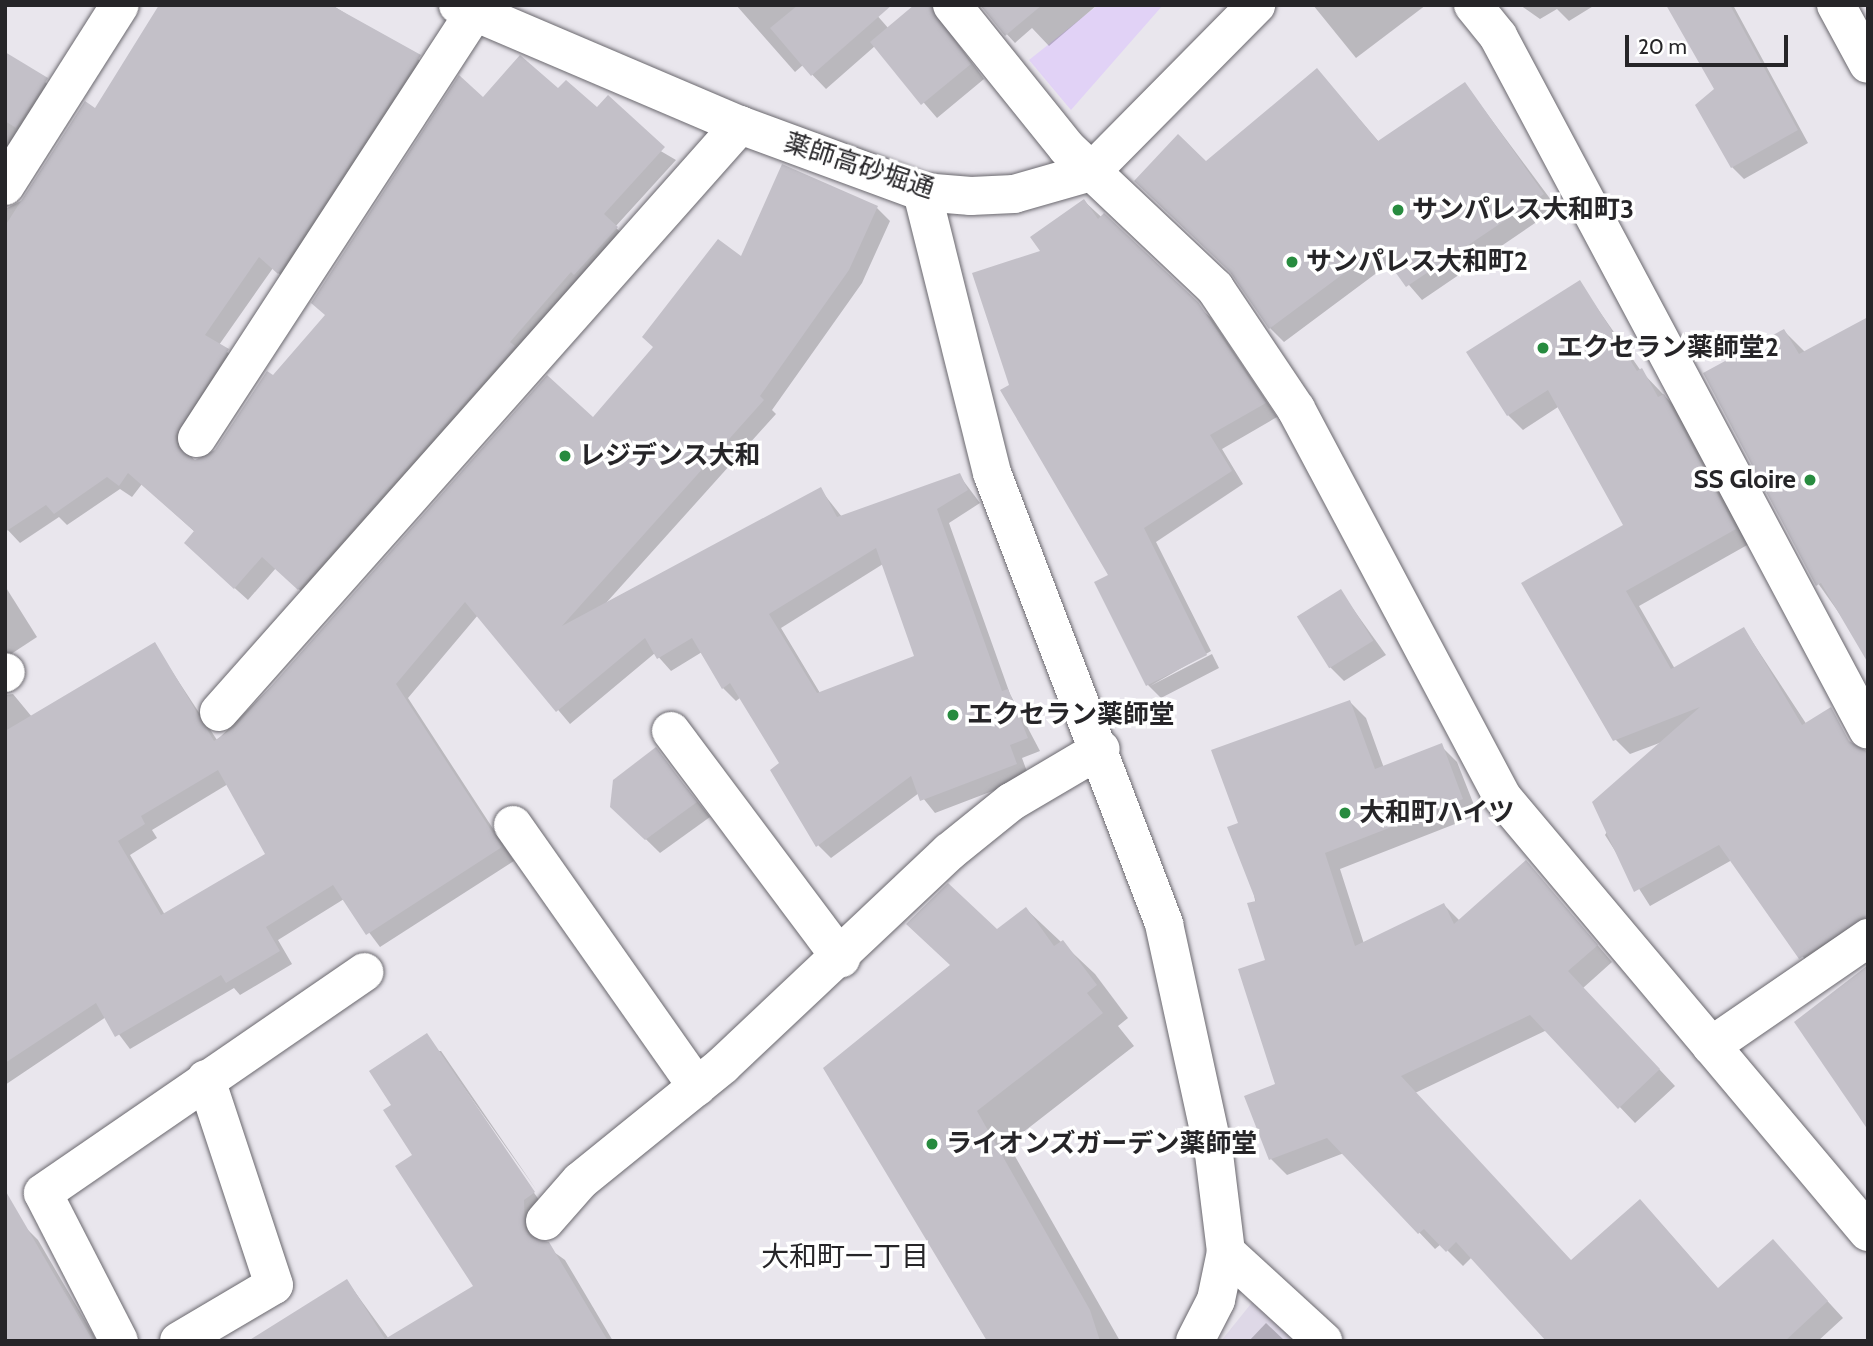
<!DOCTYPE html>
<html>
<head>
<meta charset="utf-8">
<style>
  body { margin:0 }
  #map { position:relative; width:1873px; height:1346px; overflow:hidden; background:#e9e6ed; font-family:Cabin,"Noto Sans JP",sans-serif }
  div>[style] { position:absolute }
  .built>* { inset:0; background:#ded8e7 }
  .green>* { inset:0; background:#e1d2f6 }
  .shadow>* { inset:0; background:#0003 }
  .building>* { inset:0; background:#c3c0c8; transform-origin:0 0 }
  .roads { filter:drop-shadow(0 0 2px #6a686e) drop-shadow(0 0 2px #6a686e) }
  .minor>* { height:38px; margin:-19px; padding:0 19px; transform-origin:19px; border-radius:19px; background:#fff }
  .dots>* { width:19px; height:19px; translate:-50% -50%; box-sizing:border-box; border:4px solid #fff; border-radius:50% }
  span { translate:-50% -50%; white-space:nowrap; text-align:center; line-height:1.15; -webkit-text-stroke:7px #fff; paint-order:stroke }
  .street-label { font-size:26px; color:#262528 }
  .poi-label { font-size:26px; color:#262528; font-weight:700 }
  .left { translate:0 -50%; text-align:left }
  .right { translate:-100% -50%; text-align:right }
  .neighbourhood-label { font-size:28px; color:#262528 }
  .frame { position:absolute; inset:0; border:7px solid #262528; pointer-events:none }
  .scale { position:absolute; left:1625px; top:35px; width:163px; height:32px; box-sizing:border-box; border:4px solid #262528; border-top:0; padding-left:9px; font-size:21px; line-height:24px; white-space:nowrap; color:#262528; -webkit-text-stroke:5px #fff; paint-order:stroke }
</style>
</head>
<body>
<div id="map">
  <div class="built">
    <div style="clip-path:polygon(1254px 1300px,1295px 1341px,1221px 1341px)"></div>
  </div>
  <div class="green">
    <div style="clip-path:polygon(1098px 5px,1163px 5px,1071px 110px,1029px 60px)"></div>
  </div>
  <div class="shadow">
    <div style="clip-path:polygon(162px 5px,332px 5px,432px 68px,291px 285px,273px 268px,219px 345px,240px 363px,187px 449px,195px 462px,216px 452px,326px 316px,483px 99px,558px 91px,676px 160px,615px 227px,629px 240px,312px 601px,276px 568px,248px 600px,198px 555px,195px 532px,142px 484px,132px 497px,120px 489px,67px 525px,59px 517px,20px 543px,5px 527px,5px 209px,25px 199px,96px 110px)"></div>
    <div style="clip-path:polygon(736px 5px,868px 5px,889px 29px,944px 25px,984px 79px,937px 118px,875px 46px,826px 89px,803px 65px,795px 72px)"></div>
    <div style="clip-path:polygon(980px 5px,1097px 5px,1049px 46px,1032px 28px,1015px 43px)"></div>
    <div style="clip-path:polygon(1313px 5px,1426px 5px,1356px 58px)"></div>
    <div style="clip-path:polygon(1520px 5px,1595px 5px,1569px 21px,1557px 9px,1540px 19px)"></div>
    <div style="clip-path:polygon(1668px 5px,1733px 5px,1808px 143px,1744px 179px,1732px 167px,1716px 89px)"></div>
    <div style="clip-path:polygon(5px 54px,59px 92px,5px 176px)"></div>
    <div style="clip-path:polygon(1317px 70px,1379px 142px,1465px 84px,1557px 208px,1422px 300px,1390px 263px,1284px 342px,1270px 328px,1206px 163px)"></div>
    <div style="clip-path:polygon(1084px 201px,1211px 318px,1277px 417px,1222px 449px,1243px 484px,1156px 542px,1211px 651px,1150px 686px,1212px 654px,1219px 668px,1161px 698px,1148px 685px,1111px 576px,1011px 386px,1042px 252px)"></div>
    <div style="clip-path:polygon(evenodd,877px 208px,890px 221px,862px 283px,772px 410px,776px 414px,606px 603px,820px 489px,842px 517px,959px 475px,980px 503px,949px 523px,1010px 694px,1040px 751px,1022px 758px,1029px 777px,935px 813px,919px 793px,831px 858px,818px 845px,782px 763px,741px 697px,736px 701px,723px 688px,702px 652px,671px 671px,655px 653px,570px 724px,478px 615px,408px 698px,514px 861px,380px 947px,344px 899px,278px 940px,292px 964px,240px 995px,234px 988px,130px 1049px,106px 1017px,5px 1085px,5px 695px,13px 694px,32px 717px,154px 644px,217px 740px,336px 623px,594px 420px,741px 259px,877px 208px,883px 564px,916px 657px,820px 693px,781px 628px,883px 564px,877px 208px,228px 784px,267px 854px,165px 915px,130px 855px,157px 838px,152px 830px,228px 784px)"></div>
    <div style="clip-path:polygon(1579px 282px,1641px 371px,1679px 411px,1749px 544px,1639px 606px,1675px 669px,1744px 629px,1807px 725px,1846px 918px,1862px 940px,1815px 973px,1732px 860px,1650px 906px,1605px 835px,1662px 742px,1630px 754px,1615px 739px,1625px 525px,1558px 407px,1523px 430px,1508px 415px)"></div>
    <div style="clip-path:polygon(1784px 331px,1805px 352px,1868px 654px,1815px 579px)"></div>
    <div style="clip-path:polygon(5px 586px,37px 637px,5px 658px)"></div>
    <div style="clip-path:polygon(1341px 592px,1386px 655px,1344px 681px,1330px 667px)"></div>
    <div style="clip-path:polygon(1350px 702px,1366px 718px,1384px 768px,1441px 746px,1457px 762px,1478px 815px,1340px 869px,1364px 944px,1444px 905px,1460px 921px,1526px 862px,1612px 962px,1583px 988px,1675px 1086px,1635px 1123px,1547px 1030px,1415px 1093px,1571px 1262px,1655px 1217px,1719px 1290px,1788px 1258px,1843px 1318px,1818px 1341px,1548px 1341px,1472px 1257px,1463px 1266px,1441px 1244px,1435px 1249px,1344px 1153px,1287px 1175px,1271px 1159px,1277px 1085px,1267px 961px,1240px 824px)"></div>
    <div style="clip-path:polygon(655px 749px,710px 817px,660px 853px,612px 806px)"></div>
    <div style="clip-path:polygon(1026px 909px,1095px 974px,1128px 1018px,1118px 1026px,1134px 1046px,1008px 1144px,1120px 1341px,989px 1341px,826px 1069px)"></div>
    <div style="clip-path:polygon(evenodd,427px 1036px,550px 1209px,539px 1216px,540px 1242px,565px 1260px,613px 1341px,306px 1341px,347px 1281px,389px 1339px,476px 1287px,393px 1106px,427px 1036px,437px 1051px,441px 1051px,542px 1198px,539px 1200px,437px 1051px)"></div>
    <div style="clip-path:polygon(26px 1228px,38px 1240px,97px 1341px,5px 1341px)"></div>
    <div style="clip-path:polygon(1266px 1323px,1285px 1341px,1249px 1341px)"></div>
  </div>
  <div class="building">
    <div style="clip-path:polygon(159px 5px,331px 5px,421px 55px,278px 274px,259px 257px,205px 335px,229px 349px,175px 436px,178px 448px,195px 460px,215px 450px,267px 371px,273px 375px,325px 315px,311px 303px,459px 75px,483px 97px,520px 55px,558px 88px,566px 80px,597px 107px,608px 95px,665px 147px,604px 214px,618px 227px,574px 275px,571px 272px,510px 342px,515px 346px,298px 590px,262px 557px,234px 589px,184px 543px,194px 531px,128px 473px,119px 486px,107px 477px,54px 514px,46px 505px,5px 532px,5px 226px,85px 101px,95px 108px)"></div>
    <div style="clip-path:polygon(798px 5px,892px 5px,811px 76px,770px 28px)"></div>
    <div style="clip-path:polygon(914px 5px,931px 5px,971px 64px,921px 105px,870px 42px)"></div>
    <div style="clip-path:polygon(980px 5px,1042px 5px,1005px 36px)"></div>
    <div style="clip-path:polygon(1666px 5px,1730px 5px,1798px 130px,1731px 168px,1695px 105px,1714px 89px)"></div>
    <div style="clip-path:polygon(5px 52px,48px 78px,16px 128px,5px 121px)"></div>
    <div style="clip-path:polygon(1317px 68px,1378px 141px,1465px 82px,1544px 194px,1406px 287px,1378px 248px,1269px 329px,1230px 272px,1134px 181px,1178px 134px,1206px 161px)"></div>
    <div style="clip-path:polygon(evenodd,782px 164px,878px 206px,849px 270px,760px 396px,764px 400px,562px 626px,821px 487px,837px 517px,960px 473px,968px 490px,937px 509px,1002px 691px,1008px 689px,1028px 738px,1010px 745px,1017px 764px,920px 801px,911px 776px,816px 847px,770px 770px,779px 763px,730px 683px,722px 689px,692px 638px,657px 659px,645px 638px,556px 712px,465px 602px,396px 684px,502px 847px,366px 935px,333px 885px,266px 927px,280px 951px,226px 983px,221px 975px,115px 1037px,96px 1003px,5px 1063px,5px 731px,155px 642px,214px 741px,235px 727px,547px 375px,593px 417px,653px 347px,642px 337px,718px 239px,741px 256px,782px 164px,876px 548px,914px 656px,817px 693px,769px 614px,876px 548px,782px 164px,218px 770px,265px 854px,161px 915px,118px 841px,145px 824px,141px 816px,218px 770px)"></div>
    <div style="clip-path:polygon(1084px 199px,1098px 219px,1104px 213px,1198px 302px,1266px 403px,1210px 435px,1232px 471px,1144px 528px,1207px 655px,1146px 686px,1094px 582px,1108px 575px,1000px 390px,1009px 385px,972px 273px,1040px 251px,1030px 237px)"></div>
    <div style="clip-path:polygon(1580px 280px,1637px 371px,1642px 368px,1658px 397px,1664px 394px,1736px 529px,1626px 591px,1671px 669px,1744px 627px,1802px 725px,1831px 707px,1849px 741px,1868px 752px,1868px 916px,1799px 959px,1719px 845px,1634px 892px,1592px 802px,1700px 707px,1613px 741px,1521px 583px,1623px 525px,1548px 390px,1507px 416px,1466px 352px)"></div>
    <div style="clip-path:polygon(1868px 317px,1868px 663px,1821px 583px,1816px 586px,1703px 373px,1784px 329px,1799px 354px)"></div>
    <div style="left:1341px;top:589px;width:61px;height:52px;rotate:58deg"></div>
    <div style="clip-path:polygon(1350px 700px,1375px 769px,1442px 743px,1463px 799px,1325px 853px,1355px 946px,1444px 903px,1454px 924px,1526px 860px,1598px 945px,1568px 971px,1660px 1069px,1618px 1109px,1530px 1015px,1401px 1076px,1571px 1260px,1640px 1199px,1718px 1288px,1773px 1239px,1828px 1301px,1785px 1341px,1546px 1341px,1456px 1242px,1446px 1252px,1424px 1229px,1418px 1234px,1327px 1138px,1269px 1160px,1244px 1096px,1275px 1084px,1238px 969px,1265px 960px,1247px 903px,1256px 901px,1227px 827px,1238px 823px,1211px 750px)"></div>
    <div style="clip-path:polygon(656px 747px,697px 802px,645px 840px,610px 807px,613px 780px)"></div>
    <div style="clip-path:polygon(948px 883px,997px 929px,1026px 907px,1054px 946px,1063px 940px,1097px 985px,1087px 993px,1103px 1013px,977px 1111px,1090px 1310px,1100px 1341px,987px 1341px,823px 1068px,950px 965px,906px 924px)"></div>
    <div style="clip-path:polygon(1868px 965px,1868px 1130px,1794px 1022px)"></div>
    <div style="clip-path:polygon(427px 1033px,535px 1192px,524px 1200px,525px 1229px,531px 1238px,549px 1242px,608px 1341px,248px 1341px,347px 1279px,385px 1339px,473px 1286px,395px 1166px,412px 1155px,383px 1110px,391px 1105px,369px 1071px)"></div>
    <div style="clip-path:polygon(5px 1190px,93px 1341px,5px 1341px)"></div>
  </div>
  <div class="roads">
    <div class="minor">
      <div style="left:458px;top:5px;width:306px;rotate:23.1deg"></div>
      <div style="left:740px;top:125px;width:194px;rotate:20.2deg"></div>
      <div style="left:922px;top:192px;width:49px;rotate:4.7deg"></div>
      <div style="left:971px;top:196px;width:43px;rotate:-2.7deg"></div>
      <div style="left:1014px;top:194px;width:80px;rotate:-15.9deg"></div>
      <div style="left:1091px;top:172px;width:235px;rotate:-45.3deg"></div>
      <div style="left:952px;top:5px;width:184px;rotate:51.2deg"></div>
      <div style="left:1067px;top:148px;width:204px;rotate:43.4deg"></div>
      <div style="left:1215px;top:288px;width:146px;rotate:56.2deg"></div>
      <div style="left:1296px;top:409px;width:441px;rotate:62deg"></div>
      <div style="left:1503px;top:798px;width:567px;rotate:49.94deg"></div>
      <div style="left:1473px;top:5px;width:40px;rotate:51deg"></div>
      <div style="left:1498px;top:36px;width:786px;rotate:61.94deg"></div>
      <div style="left:1836px;top:5px;width:67px;rotate:61.5deg"></div>
      <div style="left:5px;top:186px;width:214px;rotate:-57.6deg"></div>
      <div style="left:922px;top:192px;width:290px;rotate:76deg"></div>
      <div style="left:992px;top:473px;width:483px;rotate:69.1deg"></div>
      <div style="left:1164px;top:924px;width:235px;rotate:77.7deg"></div>
      <div style="left:1214px;top:1154px;width:99px;rotate:83deg"></div>
      <div style="left:1226px;top:1252px;width:49px;rotate:101.8deg"></div>
      <div style="left:1216px;top:1300px;width:46px;rotate:117.1deg"></div>
      <div style="left:197px;top:438px;width:507px;rotate:-56.91deg"></div>
      <div style="left:5px;top:673px;width:1px;rotate:-45deg"></div>
      <div style="left:219px;top:712px;width:785px;rotate:-48.41deg"></div>
      <div style="left:671px;top:731px;width:284px;rotate:53.2deg"></div>
      <div style="left:513px;top:825px;width:320px;rotate:54.9deg"></div>
      <div style="left:1711px;top:1046px;width:191px;rotate:-34.5deg"></div>
      <div style="left:545px;top:1221px;width:53px;rotate:-48.8deg"></div>
      <div style="left:580px;top:1181px;width:184px;rotate:-39deg"></div>
      <div style="left:723px;top:1065px;width:311px;rotate:-43.3deg"></div>
      <div style="left:949px;top:852px;width:80px;rotate:-38.9deg"></div>
      <div style="left:1011px;top:802px;width:104px;rotate:-30.5deg"></div>
      <div style="left:1226px;top:1252px;width:132px;rotate:42.5deg"></div>
      <div style="left:119px;top:1341px;width:166px;rotate:-117.2deg"></div>
      <div style="left:43px;top:1193px;width:390px;rotate:-34.5deg"></div>
      <div style="left:179px;top:1341px;width:110px;rotate:-30.5deg"></div>
      <div style="left:274px;top:1285px;width:217px;rotate:-108.3deg"></div>
    </div>
  </div>
  <div class="dots">
    <div style="left:1398px;top:210px;background:#278b3f"></div>
    <div style="left:1292px;top:262px;background:#278b3f"></div>
    <div style="left:1543px;top:348px;background:#278b3f"></div>
    <div style="left:565px;top:456px;background:#278b3f"></div>
    <div style="left:1810px;top:480px;background:#278b3f"></div>
    <div style="left:953px;top:715px;background:#278b3f"></div>
    <div style="left:1345px;top:813px;background:#278b3f"></div>
    <div style="left:932px;top:1144px;background:#278b3f"></div>
  </div>
  <div class="street-label">
    <span style="left:859px;top:166px;rotate:18deg">薬師高砂堀通</span>
  </div>
  <div class="poi-label">
    <span class="left" style="left:1412px;top:210px">サンパレス大和町3</span>
    <span class="left" style="left:1306px;top:262px">サンパレス大和町2</span>
    <span class="left" style="left:1557px;top:348px">エクセラン薬師堂2</span>
    <span class="left" style="left:579px;top:456px">レジデンス大和</span>
    <span class="right" style="left:1796px;top:480px">SS Gloire</span>
    <span class="left" style="left:967px;top:715px">エクセラン薬師堂</span>
    <span class="left" style="left:1359px;top:813px">大和町ハイツ</span>
    <span class="left" style="left:946px;top:1144px">ライオンズガーデン薬師堂</span>
  </div>
  <div class="neighbourhood-label">
    <span style="left:845px;top:1256px">大和町一丁目</span>
  </div>
  <div class="frame"></div>
  <div class="scale">20 m</div>
</div>
</body>
</html>
